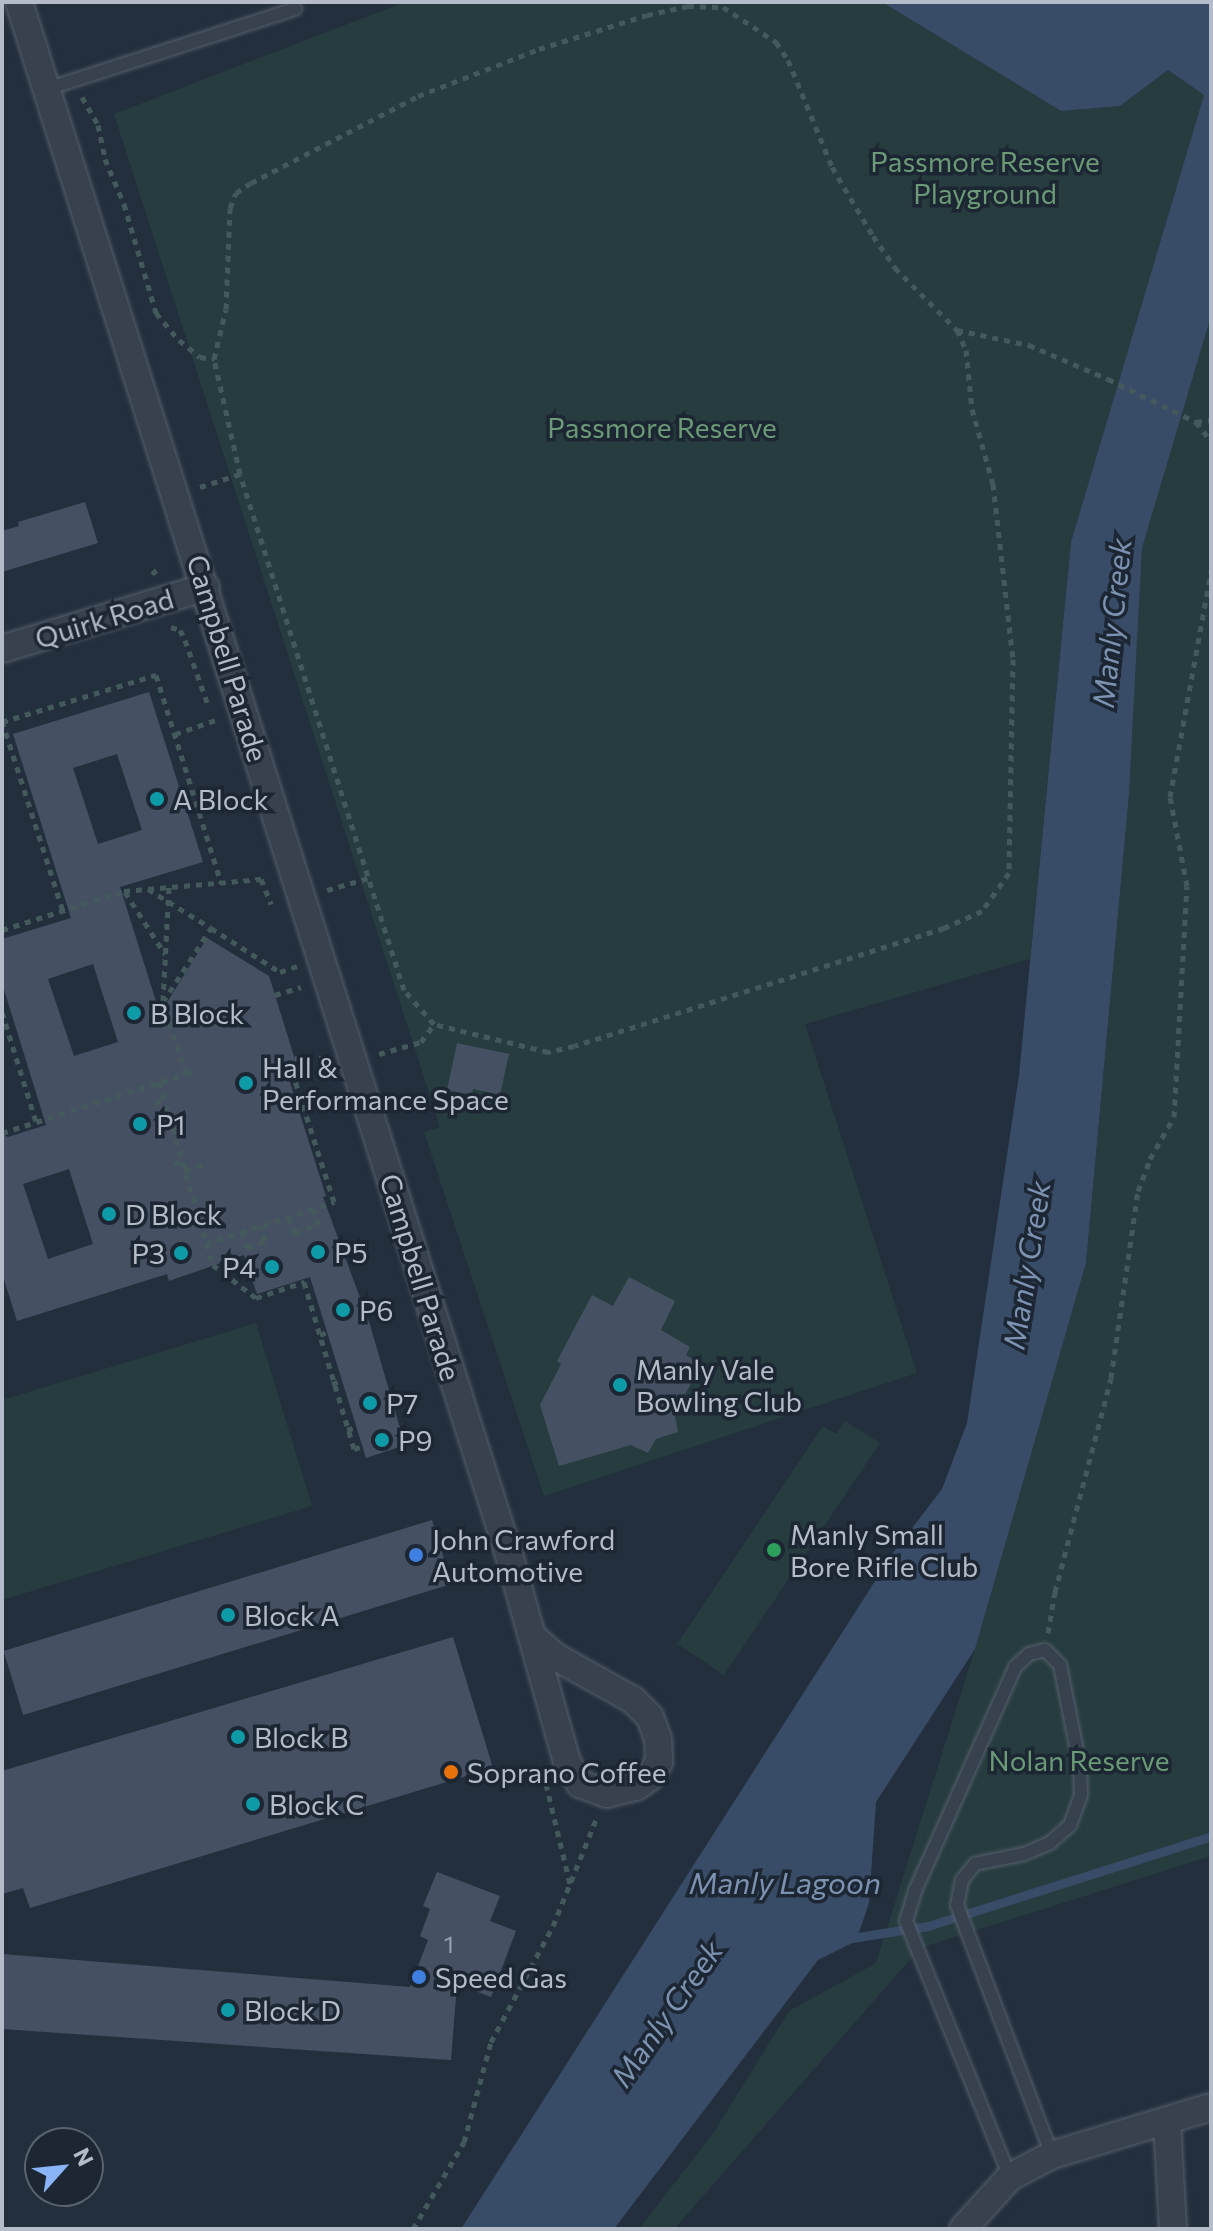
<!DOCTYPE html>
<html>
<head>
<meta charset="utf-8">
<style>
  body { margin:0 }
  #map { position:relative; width:1213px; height:2231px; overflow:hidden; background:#242f3e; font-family:Commissioner,sans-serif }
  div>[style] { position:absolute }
  .green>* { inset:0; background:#263c3f }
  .water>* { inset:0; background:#394c67 }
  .stream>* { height:9px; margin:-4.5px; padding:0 4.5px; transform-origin:4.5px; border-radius:4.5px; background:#394c67 }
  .building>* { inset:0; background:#455162; transform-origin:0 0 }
  .path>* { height:5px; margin-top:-2.5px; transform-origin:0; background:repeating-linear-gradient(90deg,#44595c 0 6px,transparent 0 12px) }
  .roads { filter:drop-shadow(0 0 2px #565f6c) drop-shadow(0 0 2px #565f6c) }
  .lane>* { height:12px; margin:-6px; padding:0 6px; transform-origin:6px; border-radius:6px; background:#38414e }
  .street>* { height:26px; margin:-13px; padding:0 13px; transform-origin:13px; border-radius:13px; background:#38414e }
  .dots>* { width:22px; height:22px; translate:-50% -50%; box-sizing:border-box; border:4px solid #1d2633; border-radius:50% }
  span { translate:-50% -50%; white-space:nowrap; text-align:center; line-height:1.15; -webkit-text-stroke:7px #1d2633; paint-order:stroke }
  .number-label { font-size:24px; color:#98a1af }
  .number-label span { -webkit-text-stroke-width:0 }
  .park-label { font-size:28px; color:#6b9a76 }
  .street-label { font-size:28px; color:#b4bcc9 }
  .poi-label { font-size:28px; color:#b4bcc9 }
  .left { translate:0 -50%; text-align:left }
  .right { translate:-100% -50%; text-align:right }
  .water-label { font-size:30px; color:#7c92b1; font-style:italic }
  .frame { position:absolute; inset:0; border:4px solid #b4bcc9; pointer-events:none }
  .north { position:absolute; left:24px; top:2127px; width:80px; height:80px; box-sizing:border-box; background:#1d2633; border:2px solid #59626f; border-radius:50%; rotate:63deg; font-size:22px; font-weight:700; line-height:32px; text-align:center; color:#b4bcc9 }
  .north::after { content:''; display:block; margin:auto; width:28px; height:36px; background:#8ab4f8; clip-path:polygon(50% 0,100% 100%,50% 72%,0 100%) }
</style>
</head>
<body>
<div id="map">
  <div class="green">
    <div style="clip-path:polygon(405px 2px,882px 2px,1061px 111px,1120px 106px,1168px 70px,1204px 95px,1071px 542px,1030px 959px,805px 1024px,917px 1373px,544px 1496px,424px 1132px,440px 1127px,114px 114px)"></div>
    <div style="clip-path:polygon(1211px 316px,1211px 1856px,920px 1948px,674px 2229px,639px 2229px,714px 2132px,789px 2011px,876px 1963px,975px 1649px,1086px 1263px,1129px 794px,1142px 548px)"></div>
    <div style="clip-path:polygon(256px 1323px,312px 1506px,2px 1600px,2px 1400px)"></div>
    <div style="clip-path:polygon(845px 1421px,880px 1443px,724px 1675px,677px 1644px,823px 1426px,836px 1434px)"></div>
  </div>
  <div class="water">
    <div style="clip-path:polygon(882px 2px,1211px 2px,1211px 316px,1142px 548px,1129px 794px,1086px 1263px,975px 1649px,876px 1802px,869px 1903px,856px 1941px,818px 1960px,614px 2229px,461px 2229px,893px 1553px,942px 1489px,967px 1423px,1019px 1075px,1071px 542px,1204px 95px,1168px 70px,1120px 106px,1061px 111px)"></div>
  </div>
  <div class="stream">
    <div style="left:845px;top:1939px;width:84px;rotate:-8.9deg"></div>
    <div style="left:928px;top:1926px;width:297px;rotate:-17.6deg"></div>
  </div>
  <div class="building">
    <div style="clip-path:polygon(85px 502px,98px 543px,2px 572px,2px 531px,19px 526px,18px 522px)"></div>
    <div style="clip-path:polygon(evenodd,149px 692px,203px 862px,120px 887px,160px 1014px,207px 938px,269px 976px,297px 1066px,286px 1070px,326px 1196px,323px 1197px,370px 1325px,405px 1445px,366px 1458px,310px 1277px,257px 1294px,244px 1255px,169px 1281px,167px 1274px,17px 1321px,2px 1273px,2px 1134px,8px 1137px,46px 1125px,2px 983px,2px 939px,71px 918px,13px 734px,149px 692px,117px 754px,142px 830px,98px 844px,73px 768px,117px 754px,149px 692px,93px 964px,118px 1042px,74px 1056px,48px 979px,93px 964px,149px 692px,69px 1169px,93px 1244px,48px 1259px,23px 1184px,69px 1169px)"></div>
    <div style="clip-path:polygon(457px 1043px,509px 1054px,500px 1095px,473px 1089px,472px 1095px,447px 1090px)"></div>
    <div style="clip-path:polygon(629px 1277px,675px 1301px,661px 1330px,690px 1347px,686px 1355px,700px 1364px,675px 1416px,678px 1432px,656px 1439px,648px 1453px,631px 1445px,559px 1466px,540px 1405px,561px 1364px,557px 1361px,592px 1295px,613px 1306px)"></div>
    <div style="left:432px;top:1520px;width:67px;height:448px;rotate:73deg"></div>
    <div style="clip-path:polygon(453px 1637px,493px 1768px,30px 1908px,23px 1888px,2px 1894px,2px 1771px)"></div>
    <div style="clip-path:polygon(437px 1872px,500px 1896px,490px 1921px,516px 1931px,491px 1997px,457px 1984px,451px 2060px,2px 2029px,2px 1954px,410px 1987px,428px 1940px,420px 1936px,430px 1909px,423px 1906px)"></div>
  </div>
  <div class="path">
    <div style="left:82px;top:97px;width:32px;rotate:60deg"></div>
    <div style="left:98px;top:125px;width:35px;rotate:78deg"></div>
    <div style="left:105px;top:159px;width:49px;rotate:67.1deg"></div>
    <div style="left:124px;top:204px;width:114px;rotate:73.6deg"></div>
    <div style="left:156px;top:313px;width:35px;rotate:50deg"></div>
    <div style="left:179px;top:340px;width:27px;rotate:39deg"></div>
    <div style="left:200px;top:357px;width:14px;rotate:8deg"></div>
    <div style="left:957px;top:330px;width:74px;rotate:11.8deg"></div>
    <div style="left:1029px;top:345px;width:86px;rotate:23.3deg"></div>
    <div style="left:1108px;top:379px;width:98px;rotate:26deg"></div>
    <div style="left:1196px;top:422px;width:24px;rotate:52deg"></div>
    <div style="left:1196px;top:422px;width:15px;rotate:-8deg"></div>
    <div style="left:200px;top:487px;width:42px;rotate:-18deg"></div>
    <div style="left:152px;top:574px;width:12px;rotate:-42deg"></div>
    <div style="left:171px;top:627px;width:9px;rotate:18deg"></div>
    <div style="left:180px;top:630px;width:11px;rotate:63deg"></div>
    <div style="left:185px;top:640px;width:69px;rotate:70.5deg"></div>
    <div style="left:2px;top:721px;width:200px;rotate:72.2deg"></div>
    <div style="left:2px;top:722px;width:161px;rotate:-17deg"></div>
    <div style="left:156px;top:675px;width:218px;rotate:72.6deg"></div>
    <div style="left:175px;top:734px;width:46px;rotate:-18.8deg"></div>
    <div style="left:148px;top:889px;width:74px;rotate:31.8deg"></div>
    <div style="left:327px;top:890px;width:44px;rotate:-15.9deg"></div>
    <div style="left:125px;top:892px;width:74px;rotate:57.2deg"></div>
    <div style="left:2px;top:930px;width:128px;rotate:-17.7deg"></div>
    <div style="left:124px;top:891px;width:138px;rotate:-5deg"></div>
    <div style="left:261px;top:879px;width:27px;rotate:68deg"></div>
    <div style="left:275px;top:995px;width:27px;rotate:-17deg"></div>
    <div style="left:163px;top:1001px;width:114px;rotate:-87deg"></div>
    <div style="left:2px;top:1012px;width:115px;rotate:72.8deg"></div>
    <div style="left:379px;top:1054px;width:44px;rotate:-15.9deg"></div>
    <div style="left:421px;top:1042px;width:22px;rotate:-54deg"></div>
    <div style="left:434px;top:1024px;width:45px;rotate:-131.4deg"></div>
    <div style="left:404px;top:990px;width:541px;rotate:-107.63deg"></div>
    <div style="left:240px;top:474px;width:118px;rotate:-102.7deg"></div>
    <div style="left:214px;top:359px;width:51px;rotate:-76.5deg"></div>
    <div style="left:226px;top:309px;width:101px;rotate:-87.7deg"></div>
    <div style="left:230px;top:208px;width:16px;rotate:-68deg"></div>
    <div style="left:236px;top:193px;width:18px;rotate:-34deg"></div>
    <div style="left:251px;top:183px;width:188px;rotate:-27.5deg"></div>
    <div style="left:418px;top:96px;width:130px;rotate:-21.2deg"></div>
    <div style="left:539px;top:49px;width:113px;rotate:-17.5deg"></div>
    <div style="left:647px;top:15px;width:42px;rotate:-12.4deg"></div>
    <div style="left:688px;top:6px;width:35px;rotate:2deg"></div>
    <div style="left:723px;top:7px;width:64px;rotate:33.4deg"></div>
    <div style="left:776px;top:42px;width:22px;rotate:56deg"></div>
    <div style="left:788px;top:60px;width:116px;rotate:67.6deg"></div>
    <div style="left:832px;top:167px;width:80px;rotate:59.3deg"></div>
    <div style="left:873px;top:236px;width:39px;rotate:55deg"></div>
    <div style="left:895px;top:268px;width:88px;rotate:45deg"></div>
    <div style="left:957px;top:330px;width:22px;rotate:66deg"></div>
    <div style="left:966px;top:350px;width:59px;rotate:84.2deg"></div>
    <div style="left:972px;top:409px;width:78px;rotate:74.4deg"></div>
    <div style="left:993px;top:484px;width:176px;rotate:83.5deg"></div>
    <div style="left:1013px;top:659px;width:214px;rotate:91.1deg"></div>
    <div style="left:1009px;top:873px;width:47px;rotate:125.4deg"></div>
    <div style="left:982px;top:911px;width:42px;rotate:155.9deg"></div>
    <div style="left:944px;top:928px;width:388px;rotate:162.3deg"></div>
    <div style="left:574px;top:1046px;width:27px;rotate:167deg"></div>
    <div style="left:548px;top:1052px;width:117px;rotate:-166.2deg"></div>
    <div style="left:295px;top:1058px;width:28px"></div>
    <div style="left:186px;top:1074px;width:13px;rotate:-18deg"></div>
    <div style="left:159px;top:1082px;width:191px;rotate:73.6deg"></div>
    <div style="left:213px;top:1265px;width:54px;rotate:37.5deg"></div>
    <div style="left:256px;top:1298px;width:51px;rotate:-18.4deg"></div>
    <div style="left:304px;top:1282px;width:174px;rotate:73.3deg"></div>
    <div style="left:354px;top:1449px;width:9px;rotate:-18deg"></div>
    <div style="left:155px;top:1103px;width:10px;rotate:-11deg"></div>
    <div style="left:2px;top:1133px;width:193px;rotate:-17.8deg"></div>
    <div style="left:186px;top:1074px;width:76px;rotate:-107.7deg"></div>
    <div style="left:163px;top:1002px;width:88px;rotate:-57deg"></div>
    <div style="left:211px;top:928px;width:82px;rotate:32.5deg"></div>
    <div style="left:280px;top:972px;width:18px;rotate:-19deg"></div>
    <div style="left:174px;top:1164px;width:9px;rotate:-18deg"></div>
    <div style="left:185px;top:1171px;width:23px;rotate:-18deg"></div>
    <div style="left:289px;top:1217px;width:22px;rotate:72deg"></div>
    <div style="left:242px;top:1232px;width:21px;rotate:71deg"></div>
    <div style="left:295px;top:1233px;width:24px;rotate:-19deg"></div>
    <div style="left:318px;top:1225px;width:17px;rotate:-107deg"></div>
    <div style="left:206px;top:1244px;width:135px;rotate:-18.2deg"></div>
    <div style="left:334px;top:1202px;width:141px;rotate:-107.8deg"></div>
    <div style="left:248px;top:1248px;width:18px;rotate:-22deg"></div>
    <div style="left:265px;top:1241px;width:16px;rotate:-105deg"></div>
    <div style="left:320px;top:1335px;width:9px;rotate:-21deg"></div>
    <div style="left:332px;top:1384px;width:12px;rotate:-20deg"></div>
    <div style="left:347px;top:1430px;width:9px;rotate:-18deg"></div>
    <div style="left:1048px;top:1633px;width:42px;rotate:-80.3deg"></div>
    <div style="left:1055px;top:1592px;width:221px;rotate:-75.3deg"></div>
    <div style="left:1111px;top:1378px;width:189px;rotate:-81.8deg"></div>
    <div style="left:1138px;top:1191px;width:34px;rotate:-69deg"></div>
    <div style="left:1150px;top:1159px;width:48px;rotate:-60.3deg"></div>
    <div style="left:1174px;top:1117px;width:231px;rotate:-86.8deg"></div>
    <div style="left:1187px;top:886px;width:91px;rotate:-100.8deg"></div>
    <div style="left:1170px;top:797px;width:230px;rotate:-79.7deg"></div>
    <div style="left:546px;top:1784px;width:103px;rotate:76.5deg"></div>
    <div style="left:413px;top:2229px;width:101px;rotate:-59.6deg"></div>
    <div style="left:464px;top:2142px;width:104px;rotate:-74.9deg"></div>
    <div style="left:491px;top:2042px;width:132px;rotate:-61.9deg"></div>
    <div style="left:553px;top:1926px;width:118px;rotate:-68deg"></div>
  </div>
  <div class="roads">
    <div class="lane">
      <div style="left:47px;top:89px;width:261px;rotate:-17.9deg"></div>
      <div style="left:1010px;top:2177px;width:276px;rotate:-112.1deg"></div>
      <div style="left:906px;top:1921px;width:31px;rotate:-73deg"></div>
      <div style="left:915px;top:1891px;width:245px;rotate:-65.9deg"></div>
      <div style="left:1015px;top:1667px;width:19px;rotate:-43deg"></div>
      <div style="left:1029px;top:1654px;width:16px;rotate:-14deg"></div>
      <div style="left:1045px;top:1650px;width:21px;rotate:45deg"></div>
      <div style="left:1060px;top:1665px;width:103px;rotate:78.8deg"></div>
      <div style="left:1080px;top:1766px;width:29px;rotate:88deg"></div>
      <div style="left:1081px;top:1795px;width:32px;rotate:110deg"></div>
      <div style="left:1070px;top:1825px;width:27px;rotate:138deg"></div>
      <div style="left:1050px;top:1843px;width:28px;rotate:157deg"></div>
      <div style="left:1024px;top:1854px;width:50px;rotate:168.5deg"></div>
      <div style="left:975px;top:1864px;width:21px;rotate:129deg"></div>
      <div style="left:962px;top:1880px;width:25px;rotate:101deg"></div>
      <div style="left:957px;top:1905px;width:267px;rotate:69.2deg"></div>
    </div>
    <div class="street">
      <div style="left:19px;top:2px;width:1632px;rotate:72.49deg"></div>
      <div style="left:510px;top:1558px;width:212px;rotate:74.4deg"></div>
      <div style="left:567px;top:1762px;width:26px;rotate:59deg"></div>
      <div style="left:580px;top:1784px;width:29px;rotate:20deg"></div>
      <div style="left:607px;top:1794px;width:30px;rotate:-14deg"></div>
      <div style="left:636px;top:1787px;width:16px;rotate:-35deg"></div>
      <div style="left:649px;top:1778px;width:19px;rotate:-58deg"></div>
      <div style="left:659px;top:1762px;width:23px;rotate:-92deg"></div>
      <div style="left:658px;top:1739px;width:23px;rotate:-110deg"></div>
      <div style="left:650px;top:1717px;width:24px;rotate:-135deg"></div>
      <div style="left:633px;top:1700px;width:88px;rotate:-150.8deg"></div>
      <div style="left:556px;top:1657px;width:32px;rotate:-139deg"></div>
      <div style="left:2px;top:649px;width:213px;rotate:-16.9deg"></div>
      <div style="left:1167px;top:2121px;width:108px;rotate:86.8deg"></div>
      <div style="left:963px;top:2229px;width:70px;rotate:-47.9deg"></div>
      <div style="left:1010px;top:2177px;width:47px;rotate:-27.6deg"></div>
      <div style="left:1052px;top:2155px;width:166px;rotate:-16.8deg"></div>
    </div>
  </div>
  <div class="dots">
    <div style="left:157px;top:799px;background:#0f9aa8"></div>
    <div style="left:134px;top:1013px;background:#0f9aa8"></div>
    <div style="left:246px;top:1083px;background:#0f9aa8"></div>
    <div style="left:140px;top:1124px;background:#0f9aa8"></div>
    <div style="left:109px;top:1214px;background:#0f9aa8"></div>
    <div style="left:318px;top:1252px;background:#0f9aa8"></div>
    <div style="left:181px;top:1253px;background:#0f9aa8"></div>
    <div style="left:272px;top:1267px;background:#0f9aa8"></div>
    <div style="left:343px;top:1310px;background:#0f9aa8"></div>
    <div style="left:620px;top:1385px;background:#0f9aa8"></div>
    <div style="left:370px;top:1403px;background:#0f9aa8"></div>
    <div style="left:382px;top:1440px;background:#0f9aa8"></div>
    <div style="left:774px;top:1550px;background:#2e9e5b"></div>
    <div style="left:416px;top:1555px;background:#3f7fe0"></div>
    <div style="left:228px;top:1615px;background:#0f9aa8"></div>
    <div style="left:238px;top:1737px;background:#0f9aa8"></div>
    <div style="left:451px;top:1772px;background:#e8710a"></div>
    <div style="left:253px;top:1804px;background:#0f9aa8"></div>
    <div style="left:419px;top:1977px;background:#3f7fe0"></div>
    <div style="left:228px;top:2010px;background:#0f9aa8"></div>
  </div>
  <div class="number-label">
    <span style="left:449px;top:1944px">1</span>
  </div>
  <div class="park-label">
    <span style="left:985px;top:177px">Passmore Reserve<br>Playground</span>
    <span style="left:662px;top:427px">Passmore Reserve</span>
    <span style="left:1079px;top:1760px">Nolan Reserve</span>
  </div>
  <div class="street-label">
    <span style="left:104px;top:618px;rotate:-17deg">Quirk Road</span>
    <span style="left:228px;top:658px;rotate:73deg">Campbell Parade</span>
    <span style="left:421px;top:1277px;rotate:73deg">Campbell Parade</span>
  </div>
  <div class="poi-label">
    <span class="left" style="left:173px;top:799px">A Block</span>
    <span class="left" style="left:150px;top:1013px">B Block</span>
    <span class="left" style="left:262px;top:1083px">Hall &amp;<br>Performance Space</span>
    <span class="left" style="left:156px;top:1124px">P1</span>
    <span class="left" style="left:125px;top:1214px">D Block</span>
    <span class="left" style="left:334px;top:1252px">P5</span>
    <span class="right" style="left:165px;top:1253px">P3</span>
    <span class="right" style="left:256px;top:1267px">P4</span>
    <span class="left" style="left:359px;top:1310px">P6</span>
    <span class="left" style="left:636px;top:1385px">Manly Vale<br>Bowling Club</span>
    <span class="left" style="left:386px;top:1403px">P7</span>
    <span class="left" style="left:398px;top:1440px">P9</span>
    <span class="left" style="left:790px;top:1550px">Manly Small<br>Bore Rifle Club</span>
    <span class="left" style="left:432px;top:1555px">John Crawford<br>Automotive</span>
    <span class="left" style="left:244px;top:1615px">Block A</span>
    <span class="left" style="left:254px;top:1737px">Block B</span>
    <span class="left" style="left:467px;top:1772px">Soprano Coffee</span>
    <span class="left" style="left:269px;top:1804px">Block C</span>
    <span class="left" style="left:435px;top:1977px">Speed Gas</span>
    <span class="left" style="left:244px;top:2010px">Block D</span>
  </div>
  <div class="water-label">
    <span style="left:1111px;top:623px;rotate:-84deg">Manly Creek</span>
    <span style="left:1026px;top:1265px;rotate:-81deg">Manly Creek</span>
    <span style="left:785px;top:1882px">Manly Lagoon</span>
    <span style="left:666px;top:2013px;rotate:-55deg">Manly Creek</span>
  </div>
  <div class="frame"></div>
  <div class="north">N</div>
</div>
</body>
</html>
